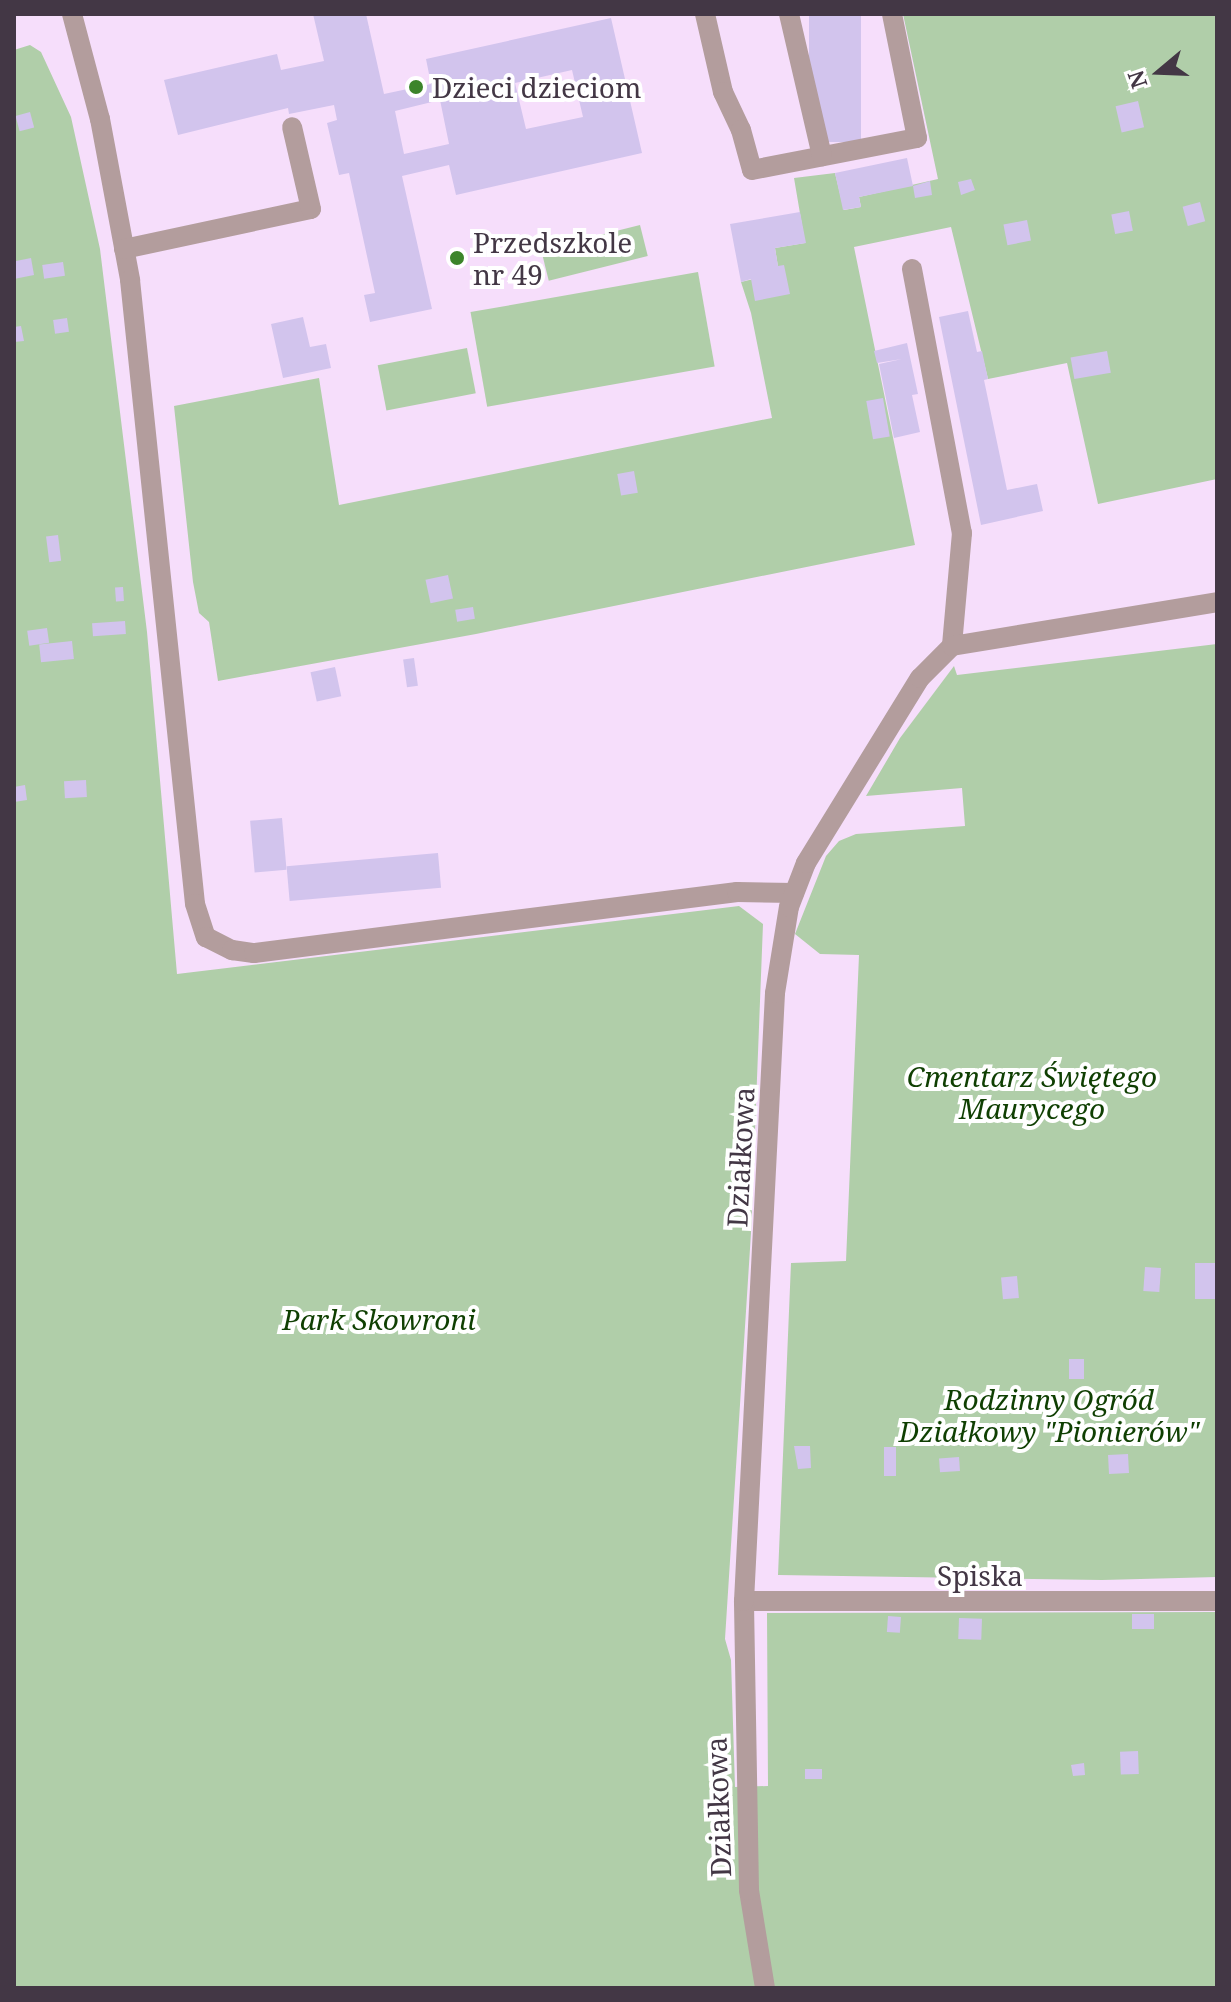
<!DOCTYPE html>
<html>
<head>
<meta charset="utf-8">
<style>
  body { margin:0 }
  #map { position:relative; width:1231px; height:2002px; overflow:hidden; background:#f6defb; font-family:"Noto Serif",serif }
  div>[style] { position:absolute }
  .green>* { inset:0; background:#b0cea9; transform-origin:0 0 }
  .building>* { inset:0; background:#d2c4ed; transform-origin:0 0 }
  .minor>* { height:20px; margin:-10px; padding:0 10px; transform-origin:10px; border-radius:10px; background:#b39d9d }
  .dots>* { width:22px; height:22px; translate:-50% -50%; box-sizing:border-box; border:4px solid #fff; border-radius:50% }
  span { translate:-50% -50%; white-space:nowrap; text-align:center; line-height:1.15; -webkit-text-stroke:8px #fff; paint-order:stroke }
  .poi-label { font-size:28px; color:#433745 }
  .left { translate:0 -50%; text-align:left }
  .park-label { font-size:28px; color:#0f3f02; font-style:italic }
  .street-label { font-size:28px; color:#433745 }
  .frame { position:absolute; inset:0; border:16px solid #433745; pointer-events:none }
  .north { position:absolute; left:1119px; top:32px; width:80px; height:80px; -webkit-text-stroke:6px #fff; paint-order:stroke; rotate:251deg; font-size:22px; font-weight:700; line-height:32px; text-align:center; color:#433745 }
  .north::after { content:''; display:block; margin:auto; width:28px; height:36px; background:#433745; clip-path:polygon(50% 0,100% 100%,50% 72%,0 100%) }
</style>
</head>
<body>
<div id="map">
  <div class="green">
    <div style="clip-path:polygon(903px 14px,1217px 14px,1217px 479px,1098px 504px,1067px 363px,988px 379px,951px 227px,854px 247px,915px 545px,476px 634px,218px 681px,209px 622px,199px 613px,193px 582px,174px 406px,319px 378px,339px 505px,772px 418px,751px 313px,741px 282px,779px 273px,775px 248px,805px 243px,794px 178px,835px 173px,844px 210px,861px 207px,859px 197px,938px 179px)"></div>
    <div style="clip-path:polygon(30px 45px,41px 52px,71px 117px,100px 249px,147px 632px,177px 974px,739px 906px,763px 924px,751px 1233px,725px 1639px,731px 1660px,735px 1787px,768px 1786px,767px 1613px,1217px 1612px,1217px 1988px,14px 1988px,14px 50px)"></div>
    <div style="left:640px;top:225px;width:32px;height:102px;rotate:76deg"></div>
    <div style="left:698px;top:272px;width:96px;height:231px;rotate:80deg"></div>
    <div style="left:467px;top:348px;width:46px;height:91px;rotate:79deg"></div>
    <div style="clip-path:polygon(1217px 644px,1217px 1577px,1102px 1580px,778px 1575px,791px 1263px,846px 1261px,859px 955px,820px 954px,795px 934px,826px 856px,839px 841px,856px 834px,965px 826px,962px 788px,866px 796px,900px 738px,954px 666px,957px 675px)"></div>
  </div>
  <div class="building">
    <div style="clip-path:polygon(evenodd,313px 14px,366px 14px,384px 94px,431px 84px,426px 59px,611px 18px,642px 153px,456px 195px,449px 165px,402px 176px,432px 309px,370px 322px,364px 295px,375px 293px,349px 173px,339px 175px,327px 123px,337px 120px,334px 105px,289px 114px,288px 108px,178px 135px,164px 80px,277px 54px,281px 70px,324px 61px,313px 14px,572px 70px,583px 117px,526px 129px,515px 83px,572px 70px,313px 14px,440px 100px,449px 144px,404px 154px,395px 111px,440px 100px)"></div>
    <div style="left:809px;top:14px;width:52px;height:128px"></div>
    <div style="left:1138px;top:101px;width:27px;height:23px;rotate:77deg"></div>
    <div style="left:30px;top:112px;width:16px;height:15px;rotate:75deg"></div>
    <div style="clip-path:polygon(907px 158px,913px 186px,859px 197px,861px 207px,843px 210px,835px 173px)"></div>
    <div style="clip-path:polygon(971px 179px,975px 190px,961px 195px,958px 182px)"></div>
    <div style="clip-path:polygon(930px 181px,932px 195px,915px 198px,913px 186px)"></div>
    <div style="left:1200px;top:202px;width:20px;height:18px;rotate:75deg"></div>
    <div style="left:1129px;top:211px;width:20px;height:18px;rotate:79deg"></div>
    <div style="clip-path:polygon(800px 212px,806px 243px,775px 248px,778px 266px,784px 265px,790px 294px,755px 301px,751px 279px,741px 282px,730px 224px)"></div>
    <div style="left:1027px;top:220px;width:21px;height:24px;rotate:79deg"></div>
    <div style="clip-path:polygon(31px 258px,34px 275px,14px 279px,16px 261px)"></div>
    <div style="left:63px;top:262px;width:14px;height:21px;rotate:82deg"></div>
    <div style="clip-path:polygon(968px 311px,977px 352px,982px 351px,988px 379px,984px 380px,1007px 490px,1037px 484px,1043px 511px,981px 525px,939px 317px)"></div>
    <div style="clip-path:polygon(303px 317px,310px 347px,326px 344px,331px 368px,283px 378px,271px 324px)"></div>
    <div style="left:67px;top:318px;width:14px;height:14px;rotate:82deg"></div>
    <div style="clip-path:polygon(21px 326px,24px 341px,14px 342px,14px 327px)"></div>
    <div style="clip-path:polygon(907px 343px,918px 394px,912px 395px,920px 432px,894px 438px,879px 364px,902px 359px,877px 363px,874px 351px)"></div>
    <div style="left:1107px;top:351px;width:22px;height:37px;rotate:80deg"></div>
    <div style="left:883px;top:398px;width:39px;height:17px;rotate:80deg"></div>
    <div style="left:634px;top:471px;width:22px;height:17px;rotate:80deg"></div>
    <div style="left:58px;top:535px;width:26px;height:12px;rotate:83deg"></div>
    <div style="left:448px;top:575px;width:24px;height:23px;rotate:78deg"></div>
    <div style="left:123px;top:587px;width:14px;height:8px;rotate:86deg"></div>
    <div style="left:473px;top:607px;width:12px;height:18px;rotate:81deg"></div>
    <div style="left:125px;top:621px;width:13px;height:33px;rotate:86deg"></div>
    <div style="left:47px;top:628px;width:15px;height:20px;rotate:82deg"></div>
    <div style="left:72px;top:641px;width:18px;height:33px;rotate:84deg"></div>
    <div style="left:414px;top:658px;width:28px;height:11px;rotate:82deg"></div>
    <div style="left:335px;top:667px;width:30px;height:25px;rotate:78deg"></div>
    <div style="left:86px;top:780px;width:17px;height:22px;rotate:87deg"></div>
    <div style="clip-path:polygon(25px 785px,27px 800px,14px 802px,14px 787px)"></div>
    <div style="left:282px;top:818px;width:52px;height:32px;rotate:85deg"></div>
    <div style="left:438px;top:853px;width:35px;height:152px;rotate:85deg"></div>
    <div style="left:1195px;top:1263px;width:21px;height:36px"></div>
    <div style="left:1145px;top:1267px;width:16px;height:24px;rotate:4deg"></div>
    <div style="left:1017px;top:1276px;width:22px;height:16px;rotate:85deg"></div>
    <div style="left:1084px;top:1359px;width:20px;height:15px;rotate:90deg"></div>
    <div style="clip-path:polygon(794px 1446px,810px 1446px,811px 1468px,798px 1469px)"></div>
    <div style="left:884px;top:1447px;width:12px;height:29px"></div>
    <div style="left:1128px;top:1454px;width:19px;height:20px;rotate:87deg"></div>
    <div style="left:959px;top:1457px;width:14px;height:20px;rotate:86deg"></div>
    <div style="left:1132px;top:1614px;width:22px;height:15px"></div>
    <div style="left:888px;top:1616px;width:13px;height:16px;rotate:4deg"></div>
    <div style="left:959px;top:1618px;width:23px;height:21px;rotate:2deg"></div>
    <div style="left:1138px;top:1751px;width:23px;height:18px;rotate:88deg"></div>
    <div style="clip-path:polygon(1084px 1763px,1085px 1775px,1073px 1776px,1071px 1765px)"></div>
    <div style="left:805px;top:1769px;width:17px;height:10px"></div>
  </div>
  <div class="minor">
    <div style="left:72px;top:14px;width:109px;rotate:75.1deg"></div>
    <div style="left:100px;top:119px;width:164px;rotate:79.4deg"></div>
    <div style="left:130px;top:280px;width:627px;rotate:84.05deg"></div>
    <div style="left:195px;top:904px;width:35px;rotate:72deg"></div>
    <div style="left:206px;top:937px;width:29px;rotate:27deg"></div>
    <div style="left:232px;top:950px;width:22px;rotate:8deg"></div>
    <div style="left:254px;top:953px;width:487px;rotate:-7.2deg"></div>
    <div style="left:737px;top:892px;width:57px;rotate:1deg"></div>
    <div style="left:705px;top:14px;width:80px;rotate:77deg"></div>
    <div style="left:723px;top:92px;width:42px;rotate:64.7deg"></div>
    <div style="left:741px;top:130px;width:41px;rotate:74.6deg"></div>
    <div style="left:752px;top:170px;width:168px;rotate:-11deg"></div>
    <div style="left:917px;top:138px;width:126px;rotate:-101.4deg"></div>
    <div style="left:789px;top:14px;width:146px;rotate:76.9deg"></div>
    <div style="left:124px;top:249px;width:191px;rotate:-12.1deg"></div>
    <div style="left:311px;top:209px;width:84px;rotate:-103deg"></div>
    <div style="left:912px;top:269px;width:269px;rotate:79.3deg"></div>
    <div style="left:962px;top:533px;width:113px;rotate:95.1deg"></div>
    <div style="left:744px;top:1601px;width:473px"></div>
    <div style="left:765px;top:1988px;width:99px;rotate:-99.3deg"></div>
    <div style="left:749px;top:1890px;width:289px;rotate:-91deg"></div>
    <div style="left:744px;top:1601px;width:609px;rotate:-87.08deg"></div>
    <div style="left:775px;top:993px;width:87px;rotate:-80.8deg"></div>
    <div style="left:789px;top:907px;width:47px;rotate:-68.9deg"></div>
    <div style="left:806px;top:863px;width:217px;rotate:-58.4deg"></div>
    <div style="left:920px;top:678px;width:45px;rotate:-45deg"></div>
    <div style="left:952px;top:646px;width:269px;rotate:-9.4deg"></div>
  </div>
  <div class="dots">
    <div style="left:416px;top:87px;background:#3c842a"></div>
    <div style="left:457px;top:258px;background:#3c842a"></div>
  </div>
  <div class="poi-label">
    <span class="left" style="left:432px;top:87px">Dzieci dzieciom</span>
    <span class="left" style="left:473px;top:258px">Przedszkole<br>nr 49</span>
  </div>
  <div class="park-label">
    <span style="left:1032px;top:1092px">Cmentarz Świętego<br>Maurycego</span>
    <span style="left:379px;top:1319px">Park Skowroni</span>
    <span style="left:1049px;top:1415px">Rodzinny Ogród<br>Działkowy "Pionierów"</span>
  </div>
  <div class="street-label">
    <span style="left:740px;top:1157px;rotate:-87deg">Działkowa</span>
    <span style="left:980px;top:1575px">Spiska</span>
    <span style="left:718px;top:1807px;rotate:-92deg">Działkowa</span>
  </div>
  <div class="frame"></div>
  <div class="north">N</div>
</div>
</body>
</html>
